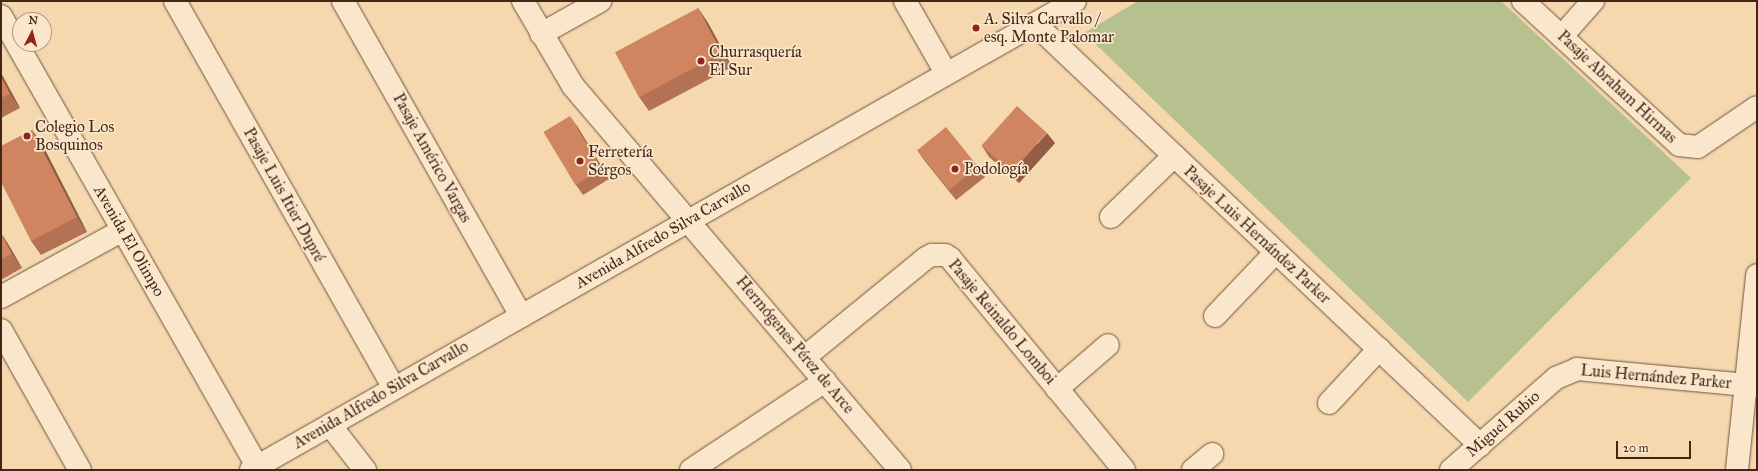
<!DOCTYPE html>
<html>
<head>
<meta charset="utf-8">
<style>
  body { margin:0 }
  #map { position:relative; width:1758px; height:471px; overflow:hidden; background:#f6d8af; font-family:"IM FELL Great Primer",serif }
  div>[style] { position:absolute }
  .green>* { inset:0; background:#b7c08f }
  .roads { filter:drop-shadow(0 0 1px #70533c) drop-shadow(0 0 1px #70533c) }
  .minor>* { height:22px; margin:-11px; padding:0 11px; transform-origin:11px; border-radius:11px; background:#f9e6cb }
  .wall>* { inset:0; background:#b37253 }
  .shaded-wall>* { inset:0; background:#925d44 }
  .building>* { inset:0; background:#d08561; transform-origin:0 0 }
  .dots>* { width:11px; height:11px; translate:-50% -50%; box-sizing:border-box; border:2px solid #f9e6cb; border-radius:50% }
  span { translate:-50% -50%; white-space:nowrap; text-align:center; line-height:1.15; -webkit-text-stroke:3.5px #f9e6cb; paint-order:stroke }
  .poi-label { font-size:16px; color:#432716 }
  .left { translate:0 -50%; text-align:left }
  .street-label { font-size:16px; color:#432716 }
  .frame { position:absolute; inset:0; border:2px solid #432716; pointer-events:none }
  .north { position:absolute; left:12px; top:12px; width:40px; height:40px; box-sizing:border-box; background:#f9e6cb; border:1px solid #b09a83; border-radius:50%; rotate:6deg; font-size:11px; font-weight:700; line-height:16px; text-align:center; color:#432716 }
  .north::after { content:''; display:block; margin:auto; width:14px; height:18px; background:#8f2418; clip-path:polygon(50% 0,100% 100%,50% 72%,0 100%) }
  .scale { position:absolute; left:1616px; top:441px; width:75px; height:18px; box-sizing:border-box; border:2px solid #432716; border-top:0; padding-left:5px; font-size:12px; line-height:14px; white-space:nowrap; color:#432716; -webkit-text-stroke:3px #f9e6cb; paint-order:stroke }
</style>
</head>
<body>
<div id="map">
  <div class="green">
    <div style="clip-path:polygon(1138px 1px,1501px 1px,1691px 178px,1468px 402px,1084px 33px)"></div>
  </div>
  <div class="roads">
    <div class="minor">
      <div style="left:175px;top:1px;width:445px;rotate:60.5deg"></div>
      <div style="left:343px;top:1px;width:362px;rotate:60.5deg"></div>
      <div style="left:523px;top:1px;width:99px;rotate:59.5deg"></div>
      <div style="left:573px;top:86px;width:504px;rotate:49.58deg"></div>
      <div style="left:905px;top:1px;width:83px;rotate:60.3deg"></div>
      <div style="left:1523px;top:1px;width:212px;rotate:42.7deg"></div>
      <div style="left:1679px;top:145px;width:19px;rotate:6deg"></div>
      <div style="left:1698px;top:147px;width:71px;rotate:-34.1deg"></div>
      <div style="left:1px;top:16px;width:518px;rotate:60.36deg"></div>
      <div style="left:1035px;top:24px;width:613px;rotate:43.41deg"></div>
      <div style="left:541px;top:34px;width:68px;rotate:-29.2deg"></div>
      <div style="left:1562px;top:36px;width:47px;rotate:-48.5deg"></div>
      <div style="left:1111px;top:217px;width:88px;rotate:-44.1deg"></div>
      <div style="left:1px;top:297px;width:139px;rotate:-28.8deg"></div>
      <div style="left:1215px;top:316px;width:88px;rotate:-46.4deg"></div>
      <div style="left:1px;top:330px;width:161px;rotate:60.6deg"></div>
      <div style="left:805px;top:357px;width:156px;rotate:-39.3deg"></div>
      <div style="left:926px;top:258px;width:7px;rotate:-27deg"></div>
      <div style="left:932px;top:255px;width:13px"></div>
      <div style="left:945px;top:255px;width:6px;rotate:31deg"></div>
      <div style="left:950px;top:258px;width:274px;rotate:50.6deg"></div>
      <div style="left:1057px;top:389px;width:67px;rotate:-40.8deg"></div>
      <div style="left:1329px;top:403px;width:74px;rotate:-47.2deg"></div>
      <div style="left:330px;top:425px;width:57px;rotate:52.1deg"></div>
      <div style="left:251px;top:470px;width:948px;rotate:-29.65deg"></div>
      <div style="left:691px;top:470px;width:161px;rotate:-33.6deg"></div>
      <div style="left:1193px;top:470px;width:25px;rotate:-40deg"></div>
      <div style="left:1451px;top:470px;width:140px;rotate:-41.2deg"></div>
      <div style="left:1556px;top:378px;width:23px;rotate:-23deg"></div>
      <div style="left:1577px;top:369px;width:181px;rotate:5.4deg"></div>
      <div style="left:1737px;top:470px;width:196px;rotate:-84.1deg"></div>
    </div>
  </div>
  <div class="wall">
    <div style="clip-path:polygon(698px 8px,708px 23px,732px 67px,649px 111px,639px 97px)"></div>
    <div style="clip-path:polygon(1px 73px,20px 108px,1px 118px)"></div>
    <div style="clip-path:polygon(577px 126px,609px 179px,583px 195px,576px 185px)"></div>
    <div style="clip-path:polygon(32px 130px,42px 144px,87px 232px,41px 255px,31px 241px)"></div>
    <div style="clip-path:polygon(1055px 143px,1019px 183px,989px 157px,982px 146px)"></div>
    <div style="clip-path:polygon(917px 150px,978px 167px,985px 177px,956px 200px,924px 160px)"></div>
    <div style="clip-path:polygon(1px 233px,8px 244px,22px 268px,1px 280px)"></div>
  </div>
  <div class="shaded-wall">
    <div style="clip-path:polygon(698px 8px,708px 23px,732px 67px,722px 53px)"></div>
    <div style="clip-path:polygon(1px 73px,20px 108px,10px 94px,1px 77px)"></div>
    <div style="clip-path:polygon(570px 116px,577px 126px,609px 179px,602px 169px)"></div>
    <div style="clip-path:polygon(32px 130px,42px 144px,87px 232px,77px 217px)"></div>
    <div style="clip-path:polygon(1047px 133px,1055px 143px,1019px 183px,1012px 173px)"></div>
    <div style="clip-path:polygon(1px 233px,8px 244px,22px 268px,12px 254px)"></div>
  </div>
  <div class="building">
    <div style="left:698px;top:8px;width:51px;height:94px;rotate:62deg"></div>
    <div style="clip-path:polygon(1px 77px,10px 94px,1px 98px)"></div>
    <div style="left:1017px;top:106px;width:40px;height:53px;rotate:42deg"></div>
    <div style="left:570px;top:116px;width:62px;height:31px;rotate:59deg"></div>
    <div style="left:946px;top:127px;width:51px;height:37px;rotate:51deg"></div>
    <div style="clip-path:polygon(32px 130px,77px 217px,31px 241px,1px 182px,1px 146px)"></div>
    <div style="clip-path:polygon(1px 234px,12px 254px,1px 260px)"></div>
  </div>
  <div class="dots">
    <div style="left:976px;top:28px;background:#8f2418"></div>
    <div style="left:701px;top:61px;background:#8f2418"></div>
    <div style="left:27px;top:136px;background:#8f2418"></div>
    <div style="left:580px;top:161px;background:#8f2418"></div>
    <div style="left:955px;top:169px;background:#8f2418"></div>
  </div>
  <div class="poi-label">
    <span class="left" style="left:984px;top:28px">A. Silva Carvallo /<br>esq. Monte Palomar</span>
    <span class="left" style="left:709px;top:61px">Churrasquería<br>El Sur</span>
    <span class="left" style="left:35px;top:136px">Colegio Los<br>Bosquinos</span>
    <span class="left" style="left:588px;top:161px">Ferretería<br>Sérgos</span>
    <span class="left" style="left:964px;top:169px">Podología</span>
  </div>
  <div class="street-label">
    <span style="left:1617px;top:87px;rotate:43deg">Pasaje Abraham Hirmas</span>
    <span style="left:432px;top:158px;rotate:61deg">Pasaje Américo Vargas</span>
    <span style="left:284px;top:195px;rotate:61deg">Pasaje Luis Itier Dupré</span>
    <span style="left:663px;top:235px;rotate:-30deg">Avenida Alfredo Silva Carvallo</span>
    <span style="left:1257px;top:235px;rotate:43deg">Pasaje Luis Hernández Parker</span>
    <span style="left:129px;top:241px;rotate:60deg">Avenida El Olimpo</span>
    <span style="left:1002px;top:322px;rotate:50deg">Pasaje Reinaldo Lomboi</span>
    <span style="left:795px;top:345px;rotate:50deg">Hermógenes Pérez de Arce</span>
    <span style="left:1656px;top:377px;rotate:5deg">Luis Hernández Parker</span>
    <span style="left:381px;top:395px;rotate:-30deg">Avenida Alfredo Silva Carvallo</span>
    <span style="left:1503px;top:424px;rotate:-41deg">Miguel Rubio</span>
  </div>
  <div class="frame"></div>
  <div class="north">N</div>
  <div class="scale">20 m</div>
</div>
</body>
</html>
